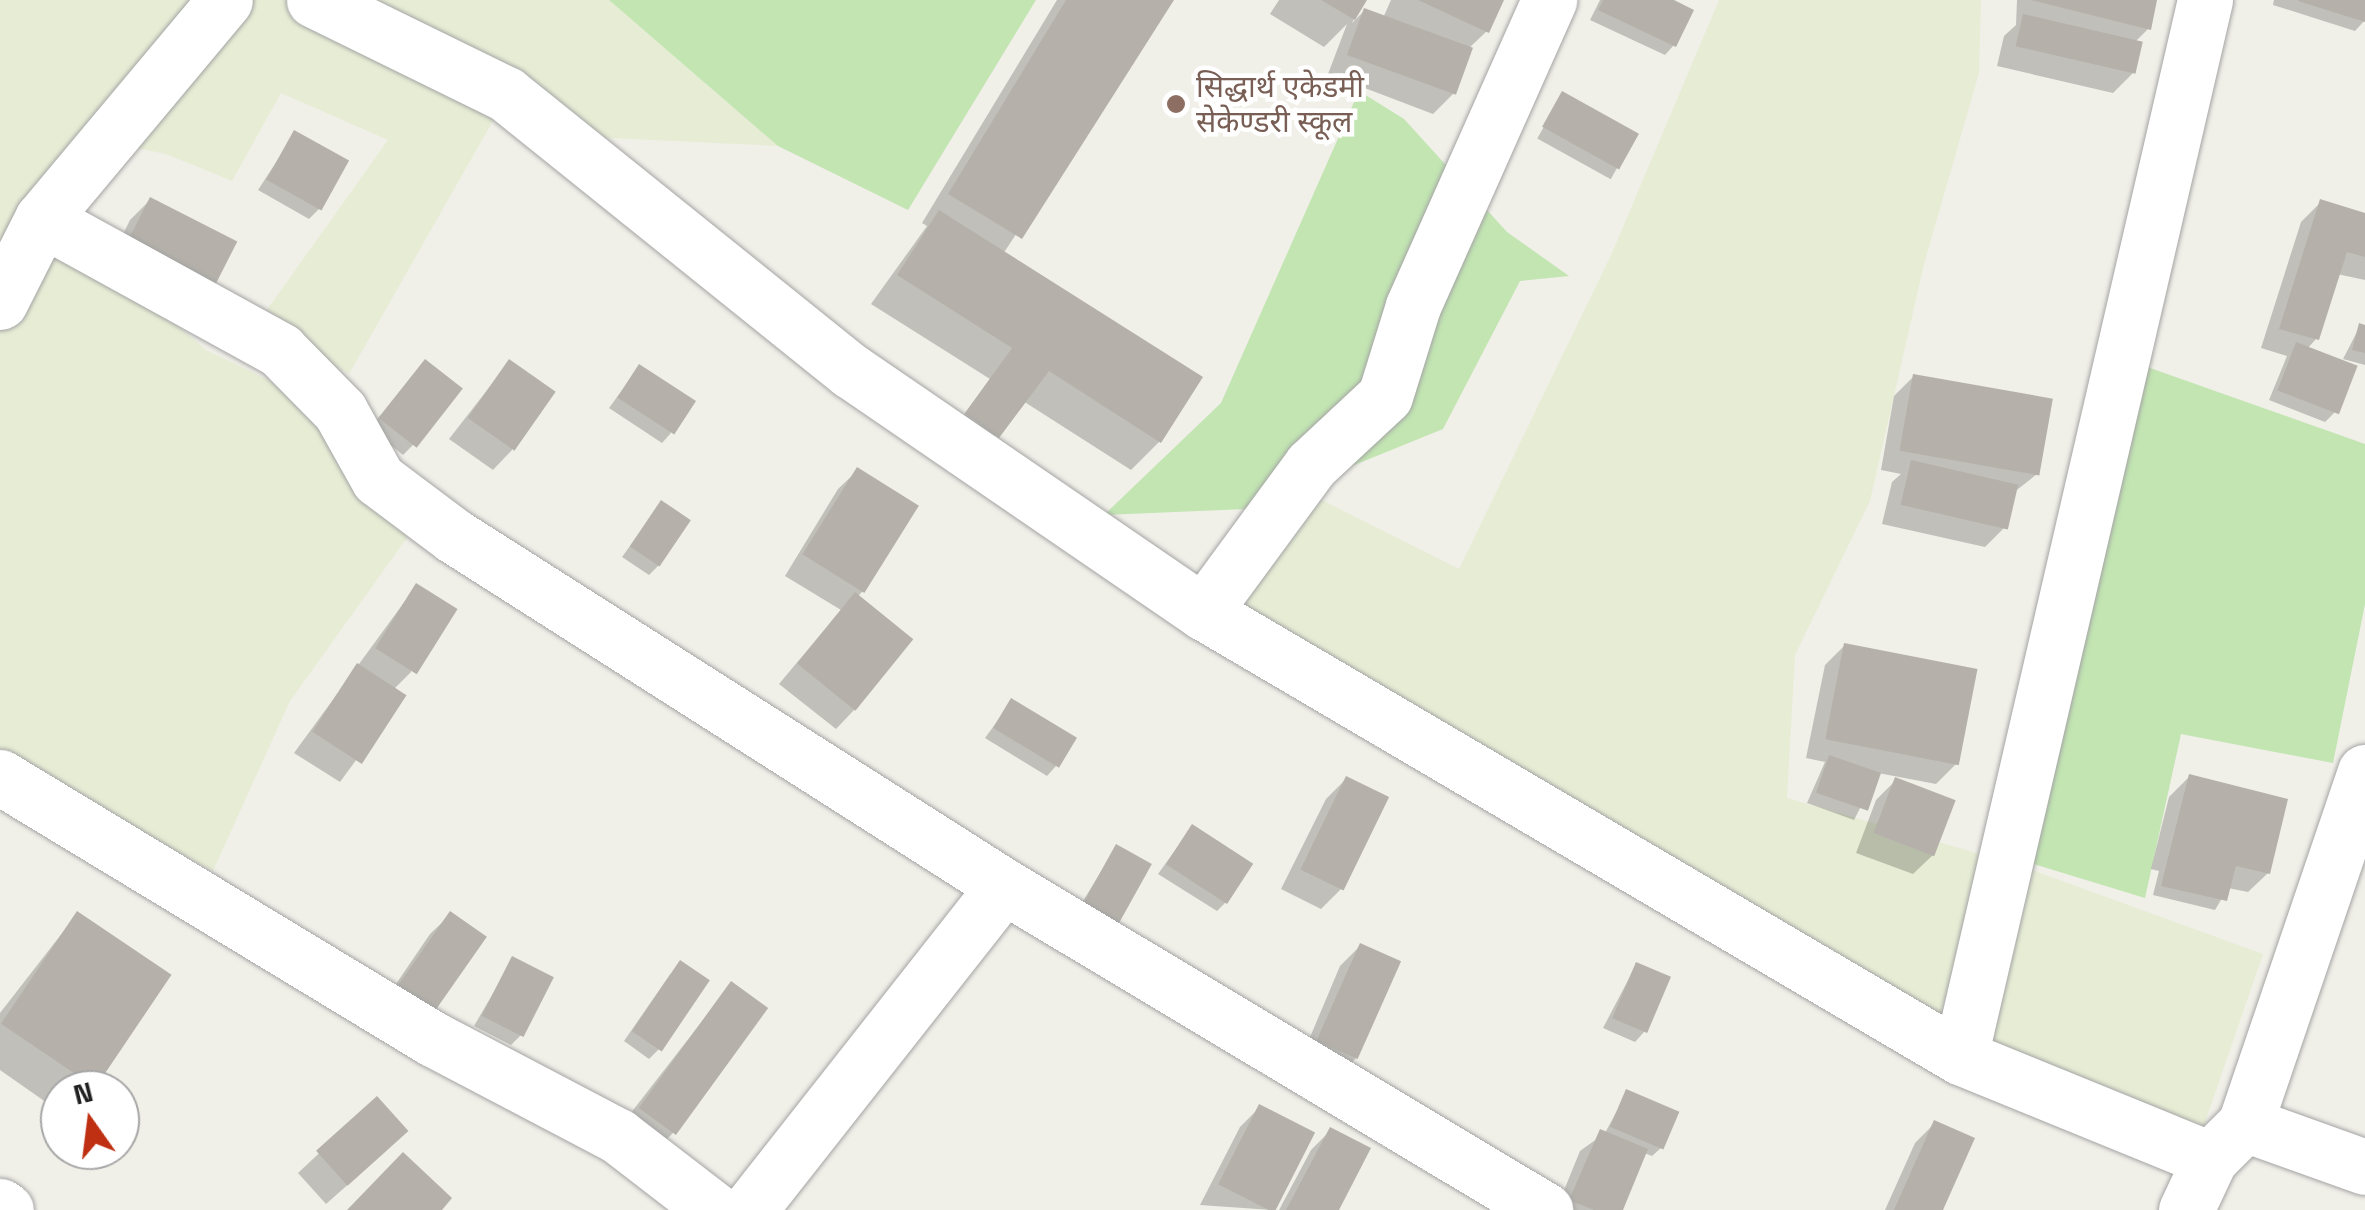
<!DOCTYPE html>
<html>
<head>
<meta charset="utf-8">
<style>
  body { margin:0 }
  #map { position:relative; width:2365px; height:1210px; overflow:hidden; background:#f0efe8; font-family:"Space Grotesk","Noto Sans Devanagari",sans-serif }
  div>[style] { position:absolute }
  .farmland>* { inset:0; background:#e7edd5 }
  .grass>* { inset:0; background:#c2e5b2 }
  .shadow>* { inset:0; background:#0003; transform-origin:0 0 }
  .building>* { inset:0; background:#b5b1aa; transform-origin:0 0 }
  .roads { filter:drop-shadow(0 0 2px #a4a4a4) drop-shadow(0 0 2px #a4a4a4) }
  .minor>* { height:55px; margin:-27.5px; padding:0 27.5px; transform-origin:27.5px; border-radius:27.5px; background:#fff }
  .dots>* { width:28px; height:28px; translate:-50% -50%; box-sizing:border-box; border:5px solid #fff; border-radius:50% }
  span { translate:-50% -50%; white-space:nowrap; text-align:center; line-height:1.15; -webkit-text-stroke:9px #fff; paint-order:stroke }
  .education-label { font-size:30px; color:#785e54 }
  .left { translate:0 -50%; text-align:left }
  .north { position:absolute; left:40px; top:1070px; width:100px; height:100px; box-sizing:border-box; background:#fff; border:2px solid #a6a6a6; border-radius:50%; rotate:346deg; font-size:28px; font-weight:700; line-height:40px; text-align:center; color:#202020 }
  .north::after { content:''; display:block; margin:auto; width:35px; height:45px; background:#bf3012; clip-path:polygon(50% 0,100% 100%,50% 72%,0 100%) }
</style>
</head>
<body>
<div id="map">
  <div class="farmland">
    <div style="clip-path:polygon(0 0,609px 0,778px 146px,525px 134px,494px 119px,349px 374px,259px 321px,388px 140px,281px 93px,232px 181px,166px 154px,82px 137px,33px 202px,206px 350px,318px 404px,409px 535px,290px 701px,213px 871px,0 754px)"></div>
    <div style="clip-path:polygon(1719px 0,1981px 0,1979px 73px,1924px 264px,1870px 501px,1795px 655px,1787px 798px,2021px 866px,2263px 954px,2200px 1137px,1869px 991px,1236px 605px,1316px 497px,1459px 569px,1612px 253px)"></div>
  </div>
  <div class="grass">
    <div style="clip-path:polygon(609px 0,1036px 0,908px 210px,778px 146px)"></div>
    <div style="clip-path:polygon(1359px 91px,1404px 119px,1507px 232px,1569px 276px,1520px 281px,1443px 429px,1246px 509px,1104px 515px,1221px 403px)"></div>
    <div style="clip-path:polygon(2136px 363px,2365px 444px,2365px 604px,2333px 763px,2181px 734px,2145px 898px,2011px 857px)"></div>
  </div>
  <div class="shadow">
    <div style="clip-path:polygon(1057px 0,1171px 0,1003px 254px,1160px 441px,1131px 470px,1023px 401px,987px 446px,957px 424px,990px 379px,871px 304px,927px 226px,922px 223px)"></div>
    <div style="clip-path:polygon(1279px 0,1364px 0,1352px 23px,1364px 11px,1383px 18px,1391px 0,1501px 0,1487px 31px,1468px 49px,1453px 94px,1433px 114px,1328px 74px,1347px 24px,1324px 47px,1270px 14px)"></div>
    <div style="clip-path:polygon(1600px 0,1668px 0,1674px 45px,1665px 55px,1590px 20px)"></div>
    <div style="clip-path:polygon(2017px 0,2154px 0,2148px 29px,2135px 42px,2133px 73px,2113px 93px,1997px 66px,2004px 36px,2016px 25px)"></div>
    <div style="clip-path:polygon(2274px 0,2365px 0,2365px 20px,2355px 31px,2273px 5px)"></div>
    <div style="left:1562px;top:94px;width:84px;height:51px;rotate:29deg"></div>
    <div style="clip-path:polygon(295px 133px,319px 209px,309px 219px,258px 190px)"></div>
    <div style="clip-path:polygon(150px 200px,212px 285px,109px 263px,130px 220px)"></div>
    <div style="clip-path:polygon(2321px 202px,2365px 216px,2365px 280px,2337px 274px,2316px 339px,2307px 349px,2335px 412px,2325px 422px,2269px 400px,2287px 356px,2261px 348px,2301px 222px)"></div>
    <div style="clip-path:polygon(2360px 326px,2365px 328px,2365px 365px,2343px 359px)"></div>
    <div style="clip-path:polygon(509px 362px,512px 450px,493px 470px,449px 439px)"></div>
    <div style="clip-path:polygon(639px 367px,671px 433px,662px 443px,609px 408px)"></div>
    <div style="clip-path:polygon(415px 372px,413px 445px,403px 455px,370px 428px)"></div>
    <div style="clip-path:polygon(1914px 376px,2037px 474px,2013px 493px,2005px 527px,1985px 547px,1882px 524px,1892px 482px,1901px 474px,1881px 470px,1894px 396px)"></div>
    <div style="clip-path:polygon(858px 470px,863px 591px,857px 597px,855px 709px,836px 729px,779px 684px,841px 610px,785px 576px,838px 489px)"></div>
    <div style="clip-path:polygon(661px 503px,659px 565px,649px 575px,622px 557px)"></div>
    <div style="clip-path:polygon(416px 586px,411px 672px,393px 690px,403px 696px,340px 782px,294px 753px)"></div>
    <div style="clip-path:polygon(1845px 645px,1956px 764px,1936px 784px,1878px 773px,1854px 820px,1807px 803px,1825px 762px,1806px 758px,1825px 665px)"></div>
    <div style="clip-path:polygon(1012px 701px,1056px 766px,1047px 776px,985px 738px)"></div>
    <div style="clip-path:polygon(2189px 777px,2268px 873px,2248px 892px,2228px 888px,2215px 910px,2153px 895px,2159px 871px,2151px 869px,2169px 797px)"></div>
    <div style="clip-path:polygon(1346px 779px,1341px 889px,1321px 909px,1281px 889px,1326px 799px)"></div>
    <div style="clip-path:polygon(1896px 780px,1933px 855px,1913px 874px,1856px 853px,1876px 800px)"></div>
    <div style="clip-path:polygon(1192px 827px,1226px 902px,1217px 911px,1158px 874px)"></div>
    <div style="clip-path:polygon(1116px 847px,1104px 938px,1072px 919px)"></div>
    <div style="clip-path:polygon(77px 914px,91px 1085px,60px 1090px,60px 1112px,0 1070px,0 1013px)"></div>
    <div style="clip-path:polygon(450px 915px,434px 1009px,381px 1006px,430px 934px)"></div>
    <div style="clip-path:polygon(1360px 946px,1357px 1057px,1338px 1077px,1300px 1061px,1340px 966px)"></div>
    <div style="clip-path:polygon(513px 959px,521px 1035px,511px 1045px,474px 1026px)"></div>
    <div style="clip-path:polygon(1636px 965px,1644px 1032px,1635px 1042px,1603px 1028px)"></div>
    <div style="clip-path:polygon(671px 973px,659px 1049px,649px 1059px,624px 1041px)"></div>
    <div style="clip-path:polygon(731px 984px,674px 1132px,654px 1152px,620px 1127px)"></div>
    <div style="clip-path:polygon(1627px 1092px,1662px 1147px,1652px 1156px,1644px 1153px,1620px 1210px,1556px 1210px,1580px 1151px,1605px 1133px)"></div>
    <div style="clip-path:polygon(377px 1099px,386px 1151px,326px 1204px,298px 1173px)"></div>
    <div style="clip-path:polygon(1260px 1107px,1312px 1134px,1272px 1210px,1200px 1205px,1240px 1127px)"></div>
    <div style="clip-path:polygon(1935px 1123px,1940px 1210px,1885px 1210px,1915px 1143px)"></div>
    <div style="clip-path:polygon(1331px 1130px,1336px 1210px,1279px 1210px,1311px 1150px)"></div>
  </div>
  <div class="building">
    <div style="clip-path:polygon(1066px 0,1174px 0,1022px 239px,948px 194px)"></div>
    <div style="clip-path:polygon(1321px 0,1367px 0,1355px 20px)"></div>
    <div style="clip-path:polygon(1418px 0,1504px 0,1489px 33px)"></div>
    <div style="clip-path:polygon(1603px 0,1674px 0,1694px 10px,1676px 47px,1598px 10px)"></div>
    <div style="clip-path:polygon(2031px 0,2157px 0,2151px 30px)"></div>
    <div style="clip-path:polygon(2298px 0,2365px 0,2365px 22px,2298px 1px)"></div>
    <div style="left:1364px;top:8px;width:116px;height:50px;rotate:20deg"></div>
    <div style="left:2023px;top:14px;width:123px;height:33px;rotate:13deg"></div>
    <div style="left:1562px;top:91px;width:88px;height:41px;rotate:29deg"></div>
    <div style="left:294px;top:130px;width:63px;height:57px;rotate:29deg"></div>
    <div style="left:150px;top:197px;width:98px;height:51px;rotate:27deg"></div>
    <div style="clip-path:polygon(2320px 199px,2365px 213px,2365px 257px,2347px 252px,2319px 340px,2279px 329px)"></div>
    <div style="clip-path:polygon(939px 210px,1203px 377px,1161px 443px,1049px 371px,999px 438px,965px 413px,1012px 348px,897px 275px)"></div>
    <div style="clip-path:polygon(2359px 323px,2365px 325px,2365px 353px,2352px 350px)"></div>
    <div style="left:2296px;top:342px;width:66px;height:52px;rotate:21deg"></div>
    <div style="left:425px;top:359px;width:48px;height:75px;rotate:38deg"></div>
    <div style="left:509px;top:359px;width:57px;height:72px;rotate:35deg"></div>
    <div style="left:639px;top:364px;width:68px;height:40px;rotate:33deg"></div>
    <div style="left:1913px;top:374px;width:142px;height:78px;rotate:10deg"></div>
    <div style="left:1911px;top:460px;width:110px;height:46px;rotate:13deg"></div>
    <div style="left:857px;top:467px;width:73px;height:103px;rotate:32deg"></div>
    <div style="left:661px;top:500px;width:36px;height:56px;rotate:34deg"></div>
    <div style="left:416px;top:583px;width:49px;height:77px;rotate:32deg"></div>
    <div style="left:855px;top:592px;width:75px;height:92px;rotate:39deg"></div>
    <div style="left:1844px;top:643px;width:136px;height:98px;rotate:11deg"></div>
    <div style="left:357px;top:663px;width:59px;height:82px;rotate:33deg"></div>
    <div style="left:1011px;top:698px;width:77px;height:35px;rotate:31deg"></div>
    <div style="left:1829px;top:755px;width:55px;height:40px;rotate:19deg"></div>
    <div style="clip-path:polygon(2189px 774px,2288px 799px,2270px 874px,2236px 866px,2227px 901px,2161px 886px)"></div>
    <div style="left:1346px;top:776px;width:48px;height:104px;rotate:26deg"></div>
    <div style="left:1895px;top:777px;width:65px;height:60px;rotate:21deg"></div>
    <div style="left:1192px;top:824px;width:73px;height:48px;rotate:33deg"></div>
    <div style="left:1116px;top:844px;width:41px;height:74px;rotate:29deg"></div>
    <div style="left:77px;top:911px;width:114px;height:136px;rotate:34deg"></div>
    <div style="left:450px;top:911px;width:45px;height:90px;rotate:35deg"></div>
    <div style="left:1360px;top:943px;width:45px;height:107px;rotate:24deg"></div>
    <div style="left:512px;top:956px;width:47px;height:67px;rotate:27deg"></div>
    <div style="left:680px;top:960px;width:36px;height:86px;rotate:34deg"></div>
    <div style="left:1636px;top:962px;width:38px;height:61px;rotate:23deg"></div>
    <div style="left:731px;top:981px;width:46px;height:157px;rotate:36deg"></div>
    <div style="left:1626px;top:1089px;width:58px;height:41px;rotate:23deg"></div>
    <div style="left:377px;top:1096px;width:47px;height:82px;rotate:48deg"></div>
    <div style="left:1259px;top:1104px;width:63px;height:90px;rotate:27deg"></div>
    <div style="clip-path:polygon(1934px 1120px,1975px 1138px,1943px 1210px,1894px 1210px)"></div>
    <div style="clip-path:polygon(1330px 1127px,1371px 1148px,1339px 1210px,1286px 1210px)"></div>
    <div style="clip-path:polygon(1600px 1129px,1648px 1149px,1623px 1210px,1594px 1210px,1569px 1200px)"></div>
    <div style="clip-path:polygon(403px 1152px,452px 1198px,442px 1210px,347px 1210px)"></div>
  </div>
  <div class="roads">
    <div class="minor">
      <div style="left:314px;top:0;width:214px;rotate:26.1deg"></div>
      <div style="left:506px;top:94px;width:442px;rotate:38.8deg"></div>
      <div style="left:851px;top:371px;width:427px;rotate:34.4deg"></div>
      <div style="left:1203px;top:612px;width:878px;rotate:30.45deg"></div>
      <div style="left:1960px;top:1057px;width:270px;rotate:22.2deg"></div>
      <div style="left:42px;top:219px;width:272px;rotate:28.8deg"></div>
      <div style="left:280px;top:350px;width:86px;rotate:45.5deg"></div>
      <div style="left:340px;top:411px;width:78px;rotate:60.8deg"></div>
      <div style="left:378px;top:479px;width:95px;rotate:36.9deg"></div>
      <div style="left:454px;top:536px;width:652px;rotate:32.47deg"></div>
      <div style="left:1004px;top:886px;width:631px;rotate:30.92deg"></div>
      <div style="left:0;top:302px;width:93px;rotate:-63.2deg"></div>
      <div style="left:42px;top:219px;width:285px;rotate:-50.1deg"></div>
      <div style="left:1203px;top:612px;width:182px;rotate:-53.7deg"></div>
      <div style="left:1311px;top:465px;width:101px;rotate:-43deg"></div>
      <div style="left:1385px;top:396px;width:94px;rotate:-72.7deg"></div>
      <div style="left:1413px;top:306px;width:335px;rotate:-66deg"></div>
      <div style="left:0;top:777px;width:506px;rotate:31.18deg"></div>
      <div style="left:433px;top:1039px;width:209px;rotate:27.7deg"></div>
      <div style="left:618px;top:1136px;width:121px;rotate:37.6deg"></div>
      <div style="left:1960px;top:1057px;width:1085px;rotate:-76.95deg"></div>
      <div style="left:2245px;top:1124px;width:127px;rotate:19.7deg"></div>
      <div style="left:0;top:1206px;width:7px;rotate:34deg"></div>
      <div style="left:749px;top:1210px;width:412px;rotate:-51.8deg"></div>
      <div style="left:2186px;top:1210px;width:56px;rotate:-64.8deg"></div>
      <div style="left:2210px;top:1159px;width:49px;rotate:-45deg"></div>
      <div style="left:2245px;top:1124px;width:372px;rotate:-71.2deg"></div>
    </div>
  </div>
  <div class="dots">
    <div style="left:1176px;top:104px;background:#8d6e63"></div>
  </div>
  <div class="education-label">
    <span class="left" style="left:1196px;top:104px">सिद्धार्थ एकेडमी<br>सेकेण्डरी स्कूल</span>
  </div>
  <div class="north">N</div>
</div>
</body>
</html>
